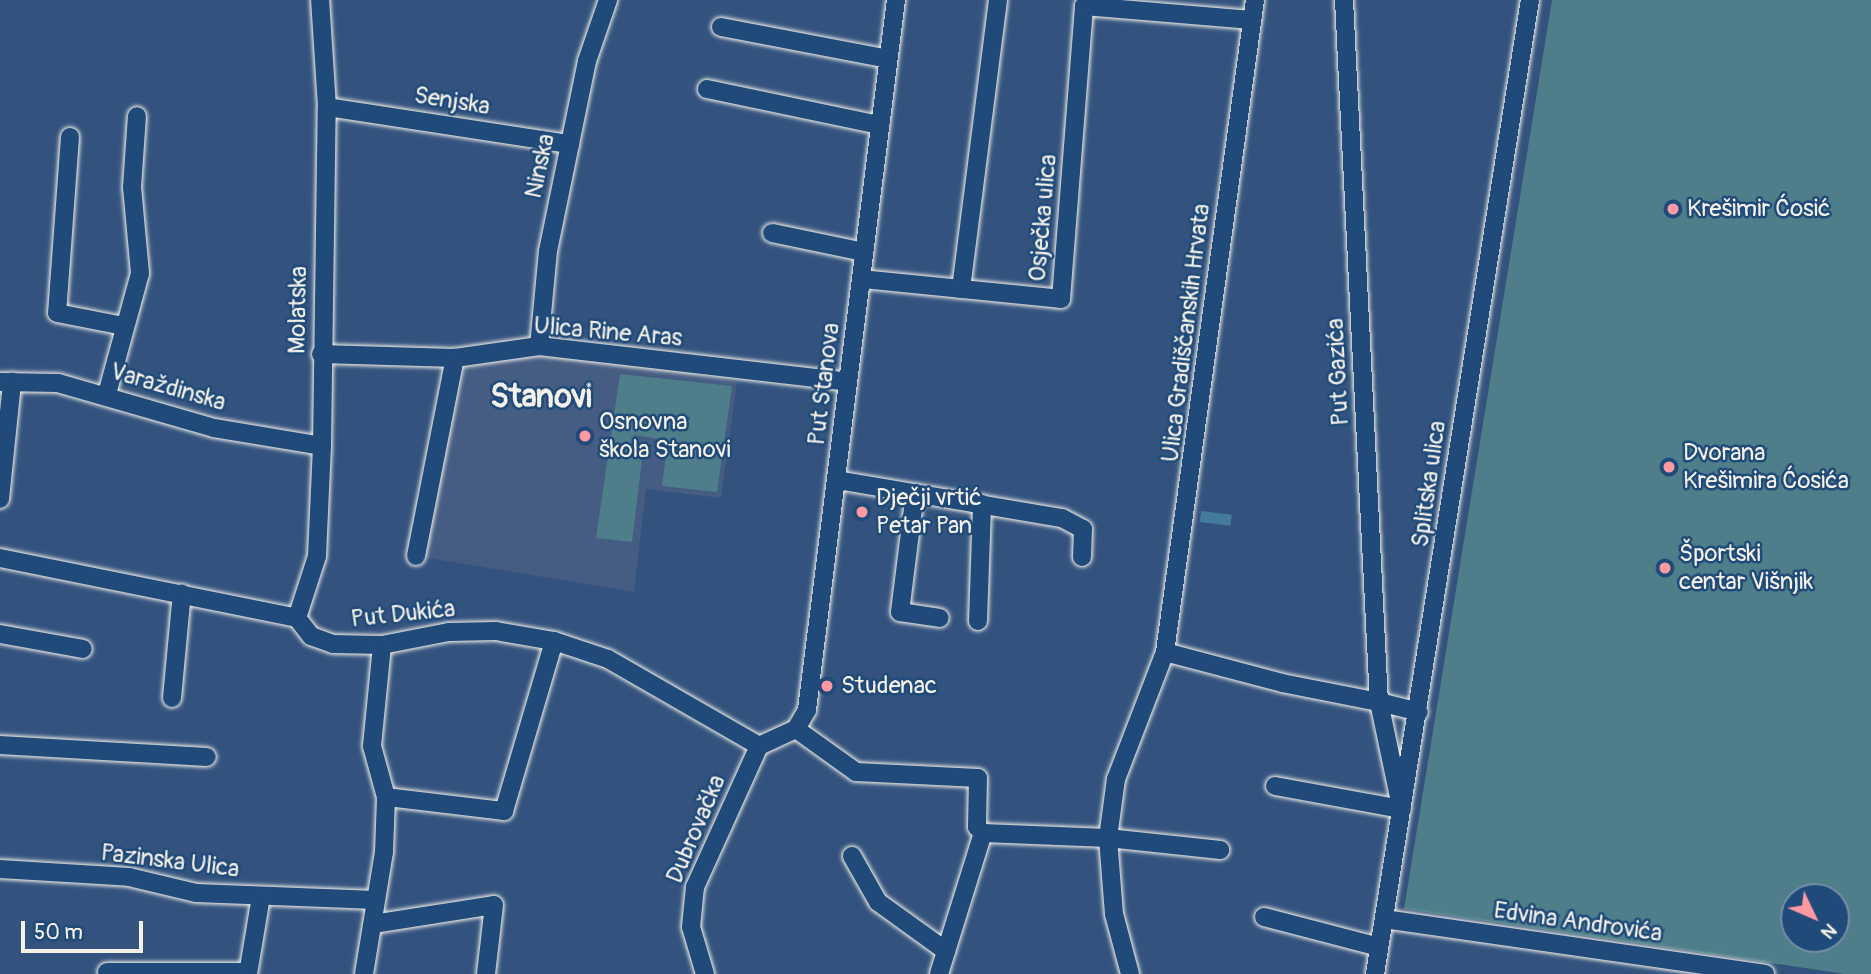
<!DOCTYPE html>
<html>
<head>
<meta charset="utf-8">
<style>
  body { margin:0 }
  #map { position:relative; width:1871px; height:974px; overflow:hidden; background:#33537e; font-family:Pangolin,sans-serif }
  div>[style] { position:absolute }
  .built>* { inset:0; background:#455d83 }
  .green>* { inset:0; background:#4d7e89 }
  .water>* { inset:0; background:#437b9d; transform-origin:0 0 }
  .roads { filter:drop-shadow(0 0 2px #f4f1e8) drop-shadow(0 0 2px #f4f1e8) }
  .minor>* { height:18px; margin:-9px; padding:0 9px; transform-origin:9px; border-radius:9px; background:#1f4a7a }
  .dots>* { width:19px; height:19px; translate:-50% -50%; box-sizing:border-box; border:4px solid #1f4a7a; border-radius:50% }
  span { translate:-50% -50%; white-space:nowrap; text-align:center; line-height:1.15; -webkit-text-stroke:5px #1f4a7a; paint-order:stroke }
  .street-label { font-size:24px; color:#f4f1e8 }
  .poi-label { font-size:24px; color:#f4f1e8 }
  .left { translate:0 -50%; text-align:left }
  .district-label { font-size:32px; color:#f4f1e8; font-weight:700 }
  .north { position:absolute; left:1780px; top:883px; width:70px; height:70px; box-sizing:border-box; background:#1f4a7a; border:2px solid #748da6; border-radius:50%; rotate:134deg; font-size:19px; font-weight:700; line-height:28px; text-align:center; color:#f4f1e8 }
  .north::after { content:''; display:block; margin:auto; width:24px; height:32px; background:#ff9aa2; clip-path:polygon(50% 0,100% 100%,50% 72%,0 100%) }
  .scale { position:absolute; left:21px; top:921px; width:122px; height:32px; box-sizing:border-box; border:4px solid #f4f1e8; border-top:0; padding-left:9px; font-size:21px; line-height:24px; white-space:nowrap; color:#f4f1e8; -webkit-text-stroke:5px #1f4a7a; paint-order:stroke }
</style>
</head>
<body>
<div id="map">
  <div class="built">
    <div style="clip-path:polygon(539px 346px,737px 382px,721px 498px,646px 489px,634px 592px,416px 556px,455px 358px)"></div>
  </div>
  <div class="green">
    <div style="clip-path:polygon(evenodd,1552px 0,1871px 0,1871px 974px,1845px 974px,1404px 909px,1552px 0,1794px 897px,1836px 897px,1836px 939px,1794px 939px,1794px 897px)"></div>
    <div style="clip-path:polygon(620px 374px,732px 386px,717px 492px,662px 486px,668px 440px,634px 435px,631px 457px,642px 460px,632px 542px,596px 538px)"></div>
  </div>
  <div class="water">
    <div style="left:1201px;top:511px;width:31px;height:11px;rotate:7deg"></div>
  </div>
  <div class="roads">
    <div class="minor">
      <div style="left:1344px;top:0;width:703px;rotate:87.15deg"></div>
      <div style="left:1379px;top:702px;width:41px;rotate:14deg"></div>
      <div style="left:721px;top:27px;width:170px;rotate:10.8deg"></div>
      <div style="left:707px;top:89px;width:177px;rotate:11.8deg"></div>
      <div style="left:327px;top:107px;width:246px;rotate:8.7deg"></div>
      <div style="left:70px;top:137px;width:176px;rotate:94.2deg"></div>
      <div style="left:57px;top:313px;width:68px;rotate:11deg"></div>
      <div style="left:772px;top:233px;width:94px;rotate:11.7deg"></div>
      <div style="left:862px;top:279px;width:200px;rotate:5.7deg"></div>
      <div style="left:1061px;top:299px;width:294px;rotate:-85.5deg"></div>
      <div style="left:1084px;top:6px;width:168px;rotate:4.8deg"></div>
      <div style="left:961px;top:289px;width:291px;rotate:-82.7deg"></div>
      <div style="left:539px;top:346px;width:95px;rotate:-84.6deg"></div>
      <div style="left:548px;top:251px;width:194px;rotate:-78.4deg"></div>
      <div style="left:587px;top:61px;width:65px;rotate:-71deg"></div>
      <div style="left:321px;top:354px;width:134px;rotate:1.7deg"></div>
      <div style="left:455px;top:358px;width:85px;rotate:-8.1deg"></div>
      <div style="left:539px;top:346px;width:311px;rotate:6.6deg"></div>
      <div style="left:0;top:382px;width:58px;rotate:1deg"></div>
      <div style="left:58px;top:383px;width:162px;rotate:16.1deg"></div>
      <div style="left:214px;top:428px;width:109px;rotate:9.5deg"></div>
      <div style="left:107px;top:394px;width:125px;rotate:-74.7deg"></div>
      <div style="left:140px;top:273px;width:86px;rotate:-95.3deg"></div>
      <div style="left:132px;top:187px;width:71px;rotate:-86deg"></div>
      <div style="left:837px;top:480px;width:228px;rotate:9.6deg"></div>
      <div style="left:1062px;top:518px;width:24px;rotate:28deg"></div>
      <div style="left:1083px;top:529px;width:28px;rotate:92deg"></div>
      <div style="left:915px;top:493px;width:120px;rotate:97.2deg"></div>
      <div style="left:900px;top:612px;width:40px;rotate:8.5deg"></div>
      <div style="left:0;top:499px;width:118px;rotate:-84.1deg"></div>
      <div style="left:416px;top:556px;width:202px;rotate:-78.9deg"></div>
      <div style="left:0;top:558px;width:303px;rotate:11.4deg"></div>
      <div style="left:297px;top:618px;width:23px;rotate:52deg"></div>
      <div style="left:311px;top:636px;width:23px;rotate:20deg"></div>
      <div style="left:333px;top:644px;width:49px;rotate:1.2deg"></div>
      <div style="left:382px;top:645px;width:68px;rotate:-11deg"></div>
      <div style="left:449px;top:632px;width:47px;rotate:-1.2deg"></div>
      <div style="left:496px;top:631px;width:59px;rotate:9.8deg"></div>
      <div style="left:554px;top:641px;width:57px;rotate:18.4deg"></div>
      <div style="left:608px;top:659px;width:174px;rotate:29.9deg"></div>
      <div style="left:297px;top:618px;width:65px;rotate:-72.1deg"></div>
      <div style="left:317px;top:556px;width:110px;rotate:-87.4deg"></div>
      <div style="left:322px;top:446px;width:339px;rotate:-89.2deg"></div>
      <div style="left:327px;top:107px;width:107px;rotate:-93.7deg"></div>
      <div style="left:978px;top:621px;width:117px;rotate:-88deg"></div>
      <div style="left:0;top:634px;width:84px;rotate:10.2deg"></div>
      <div style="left:1165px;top:652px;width:658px;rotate:-82.14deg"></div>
      <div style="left:172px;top:698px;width:105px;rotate:-84.6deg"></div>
      <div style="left:796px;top:729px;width:74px;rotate:35.6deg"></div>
      <div style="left:856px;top:772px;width:122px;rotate:2.8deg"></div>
      <div style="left:978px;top:778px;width:49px;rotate:91.2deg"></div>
      <div style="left:977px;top:827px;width:8px;rotate:45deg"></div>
      <div style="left:983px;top:833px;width:125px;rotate:2.3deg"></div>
      <div style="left:1108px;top:838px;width:60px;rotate:-82.3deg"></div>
      <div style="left:1116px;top:779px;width:136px;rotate:-68.9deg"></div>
      <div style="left:1165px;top:652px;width:121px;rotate:14.8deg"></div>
      <div style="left:1282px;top:683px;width:99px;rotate:11.1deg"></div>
      <div style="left:1379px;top:702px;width:102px;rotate:78.1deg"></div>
      <div style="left:0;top:745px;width:207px;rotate:3.3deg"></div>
      <div style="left:1275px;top:786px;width:129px;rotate:10.3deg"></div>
      <div style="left:386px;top:797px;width:119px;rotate:6.8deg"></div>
      <div style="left:504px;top:811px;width:177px;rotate:-73.6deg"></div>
      <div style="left:852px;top:856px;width:53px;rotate:60.5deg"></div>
      <div style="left:878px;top:902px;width:84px;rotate:35.8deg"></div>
      <div style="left:0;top:869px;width:129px;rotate:3.5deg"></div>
      <div style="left:129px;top:877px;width:69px;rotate:13.4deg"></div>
      <div style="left:196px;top:893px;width:180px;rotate:2.2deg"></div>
      <div style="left:1264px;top:917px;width:119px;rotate:14.6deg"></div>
      <div style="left:1384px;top:919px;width:385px;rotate:8.2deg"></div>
      <div style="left:373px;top:924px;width:122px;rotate:-8.9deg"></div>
      <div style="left:494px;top:905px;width:69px;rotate:96.6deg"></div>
      <div style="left:107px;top:972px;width:141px"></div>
      <div style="left:248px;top:974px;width:79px;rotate:-80.5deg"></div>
      <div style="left:364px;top:974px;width:124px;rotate:-80.7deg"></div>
      <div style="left:384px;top:852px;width:55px;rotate:-87.9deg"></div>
      <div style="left:386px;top:797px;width:53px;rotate:-105.4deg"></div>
      <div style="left:372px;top:746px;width:101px;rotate:-84.3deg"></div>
      <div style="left:705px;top:974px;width:49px;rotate:-106.6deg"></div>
      <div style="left:691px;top:927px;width:40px;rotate:-84.3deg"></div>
      <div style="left:695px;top:887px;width:155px;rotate:-65.6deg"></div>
      <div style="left:759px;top:746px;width:41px;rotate:-24.7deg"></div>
      <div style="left:796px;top:729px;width:22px;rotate:-60deg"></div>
      <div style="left:807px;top:710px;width:716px;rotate:-82.86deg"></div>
      <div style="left:939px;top:974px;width:148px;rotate:-72.7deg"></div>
      <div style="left:1130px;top:974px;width:62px;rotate:-104.9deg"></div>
      <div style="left:1114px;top:914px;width:76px;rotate:-94.5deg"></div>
      <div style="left:1108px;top:838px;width:113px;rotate:6.1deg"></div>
      <div style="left:1375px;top:974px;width:986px;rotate:-80.96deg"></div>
    </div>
  </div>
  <div class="dots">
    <div style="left:1673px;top:209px;background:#ff9aa2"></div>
    <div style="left:585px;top:436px;background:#ff9aa2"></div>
    <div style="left:1669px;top:467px;background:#ff9aa2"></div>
    <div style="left:862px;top:512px;background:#ff9aa2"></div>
    <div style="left:1665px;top:568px;background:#ff9aa2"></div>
    <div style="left:827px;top:686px;background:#ff9aa2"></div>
  </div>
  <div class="street-label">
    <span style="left:452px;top:101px;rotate:9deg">Senjska</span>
    <span style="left:540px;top:166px;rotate:-78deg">Ninska</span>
    <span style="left:1043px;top:218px;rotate:-85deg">Osječka ulica</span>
    <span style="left:298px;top:310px;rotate:-89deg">Molatska</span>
    <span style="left:608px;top:332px;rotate:5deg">Ulica Rine Aras</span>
    <span style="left:1186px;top:333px;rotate:-83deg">Ulica Gradiščanskih Hrvata</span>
    <span style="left:1338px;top:372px;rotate:-93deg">Put Gazića</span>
    <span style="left:824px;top:384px;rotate:-83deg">Put Stanova</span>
    <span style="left:168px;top:387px;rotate:16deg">Varaždinska</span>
    <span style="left:1429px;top:484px;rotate:-82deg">Splitska ulica</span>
    <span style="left:403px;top:614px;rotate:-6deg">Put Dukića</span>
    <span style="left:696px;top:829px;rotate:-67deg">Dubrovačka</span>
    <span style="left:170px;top:861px;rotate:7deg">Pazinska Ulica</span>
    <span style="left:1578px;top:922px;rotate:8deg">Edvina Androvića</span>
  </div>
  <div class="poi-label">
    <span class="left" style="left:1687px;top:209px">Krešimir Ćosić</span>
    <span class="left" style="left:599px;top:436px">Osnovna<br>škola Stanovi</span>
    <span class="left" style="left:1683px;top:467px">Dvorana<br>Krešimira Ćosića</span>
    <span class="left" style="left:876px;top:512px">Dječji vrtić<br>Petar Pan</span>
    <span class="left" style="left:1679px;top:568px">Športski<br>centar Višnjik</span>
    <span class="left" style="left:841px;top:686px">Studenac</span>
  </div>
  <div class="district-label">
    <span style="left:541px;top:397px">Stanovi</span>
  </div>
  <div class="north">N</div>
  <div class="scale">50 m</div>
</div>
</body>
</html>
